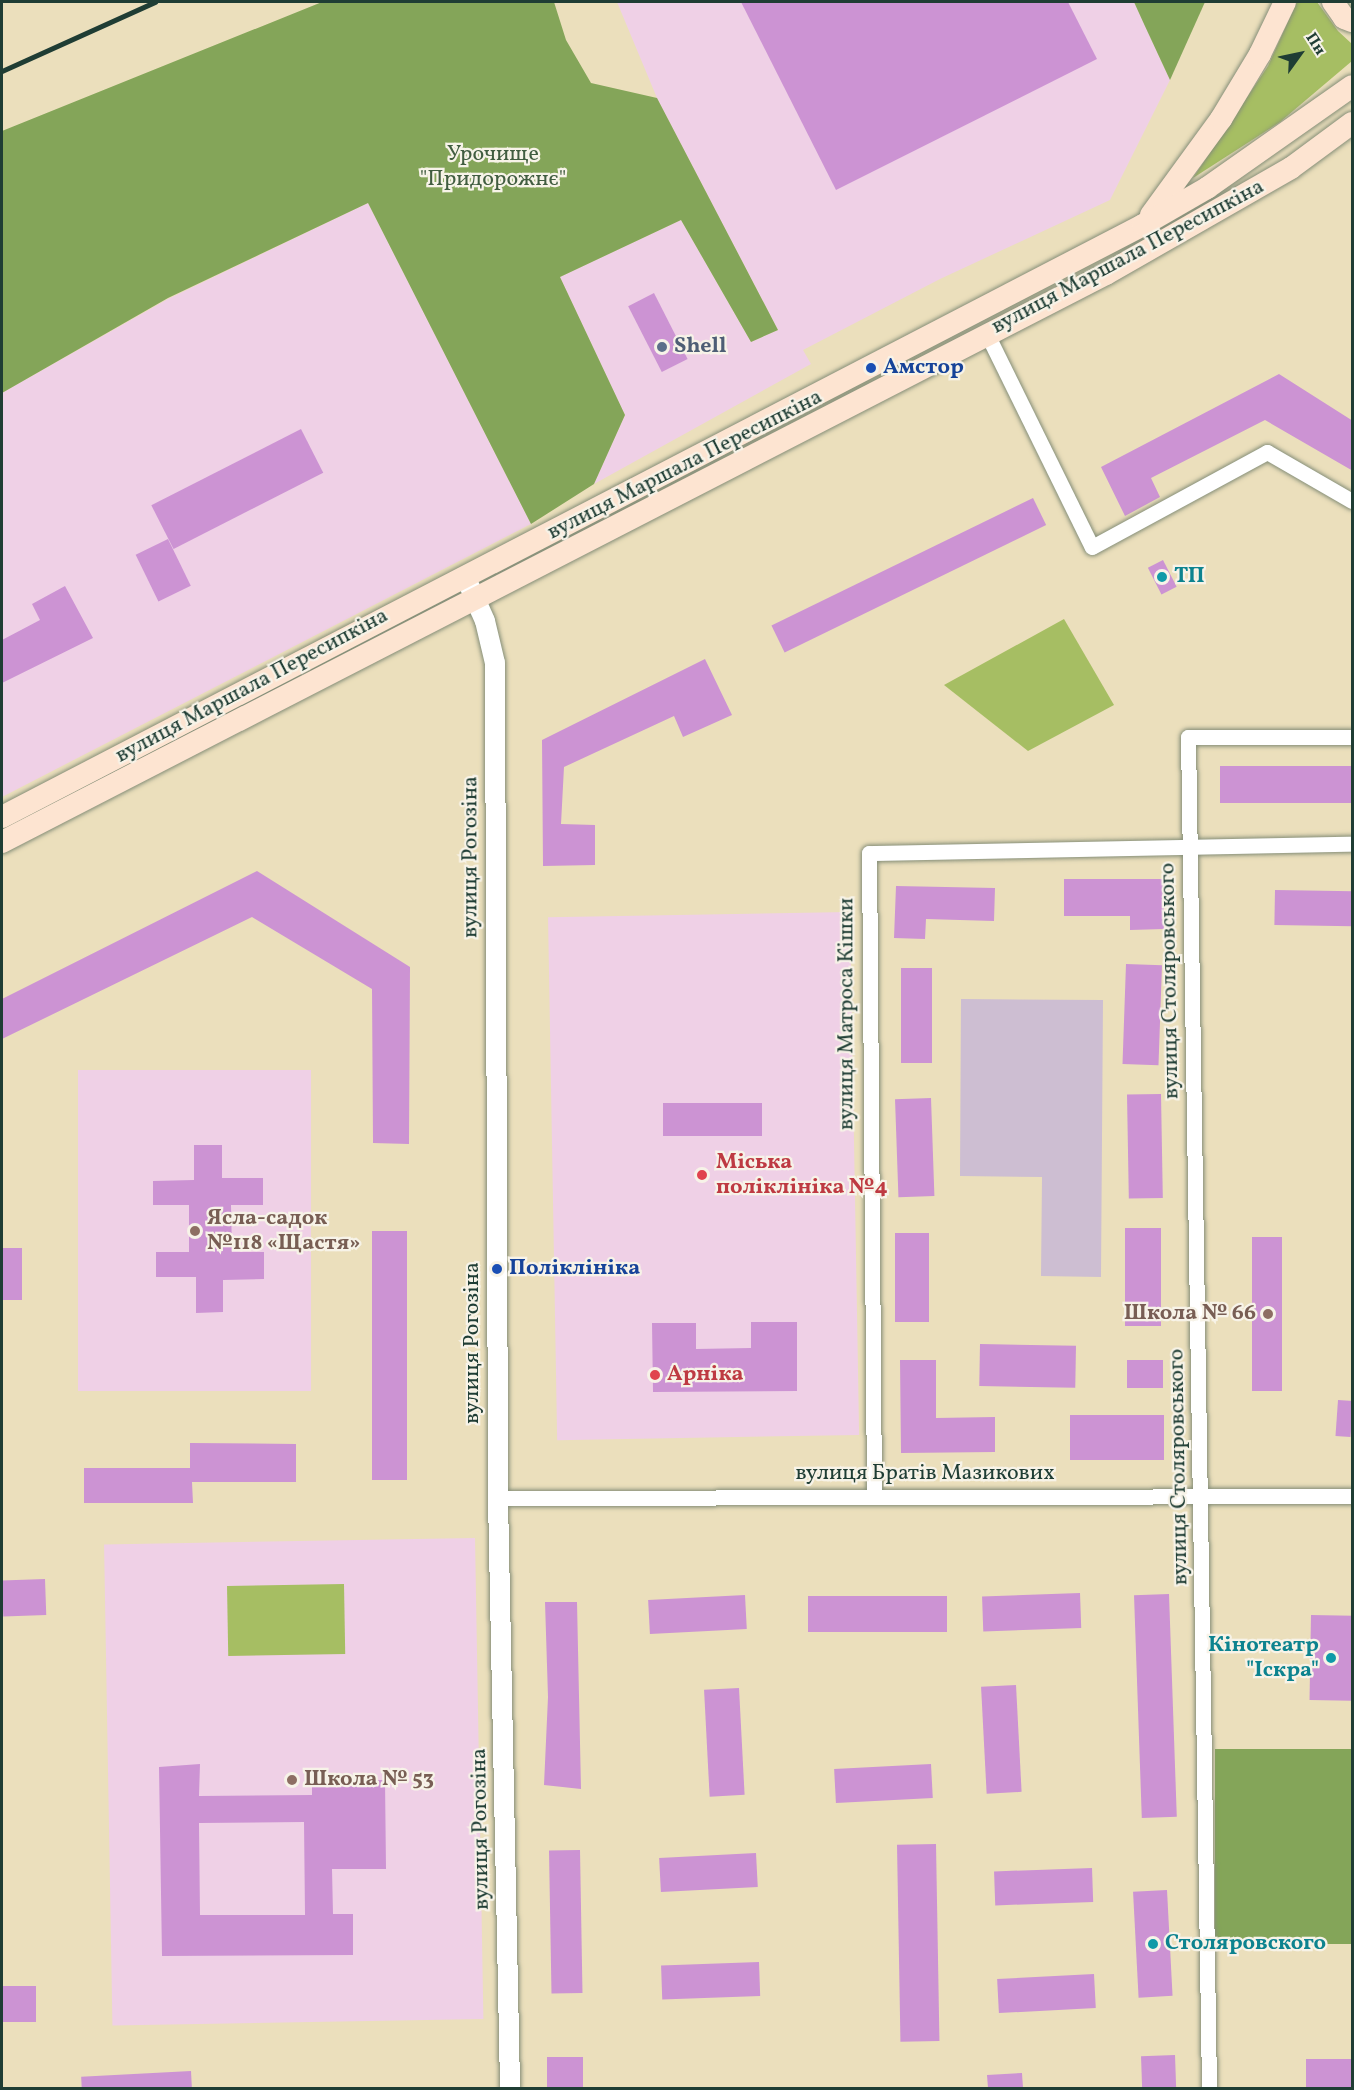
<!DOCTYPE html>
<html>
<head>
<meta charset="utf-8">
<style>
  body { margin:0 }
  #map { position:relative; width:1354px; height:2090px; overflow:hidden; background:#ebdfbc; font-family:Vollkorn,serif }
  div>[style] { position:absolute }
  .built>* { inset:0; background:#efd0e6; transform-origin:0 0 }
  .industrial>* { inset:0; background:#cdbed2 }
  .green>* { inset:0; background:#a6be63; transform-origin:0 0 }
  .forest>* { inset:0; background:#84a559; transform-origin:0 0 }
  .building>* { inset:0; background:#cc93d3; transform-origin:0 0 }
  .roads { filter:drop-shadow(0 0 2px #858e78) drop-shadow(0 0 2px #858e78) }
  .minor>* { height:15px; margin:-7.5px; padding:0 7.5px; transform-origin:7.5px; border-radius:7.5px; background:#fff }
  .tertiary>* { height:20px; margin:-10px; padding:0 10px; transform-origin:10px; border-radius:10px; background:#fff }
  .secondary>* { height:22px; margin:-11px; padding:0 11px; transform-origin:11px; border-radius:11px; background:#fde4d1 }
  .rail>* { height:4.5px; margin:-2.25px; padding:0 2.25px; transform-origin:2.25px; border-radius:2.25px; background:#1f3d34 }
  .dots>* { width:16px; height:16px; translate:-50% -50%; box-sizing:border-box; border:3px solid #f7f3e8; border-radius:50% }
  span { translate:-50% -50%; white-space:nowrap; text-align:center; line-height:1.15; -webkit-text-stroke:4.5px #f7f3e8; paint-order:stroke }
  .park-label { font-size:22px; color:#415d40 }
  .street-label { font-size:22px; color:#1f3d34 }
  .service-label { font-size:22px; color:#4e5e75; font-weight:700 }
  .left { translate:0 -50%; text-align:left }
  .transit-label { font-size:22px; color:#164399; font-weight:700 }
  .culture-label { font-size:22px; color:#0d838f; font-weight:700 }
  .right { translate:-100% -50%; text-align:right }
  .health-label { font-size:22px; color:#be3a42; font-weight:700 }
  .education-label { font-size:22px; color:#785e54; font-weight:700 }
  .frame { position:absolute; inset:0; border:3px solid #1f3d34; pointer-events:none }
  .north { position:absolute; left:1270px; top:24px; width:60px; height:60px; -webkit-text-stroke:4px #f7f3e8; paint-order:stroke; rotate:57deg; font-size:16px; font-weight:700; line-height:24px; text-align:center; color:#1f3d34 }
  .north::after { content:''; display:block; margin:auto; width:21px; height:27px; background:#1f3d34; clip-path:polygon(50% 0,100% 100%,50% 72%,0 100%) }
</style>
</head>
<body>
<div id="map">
  <div class="built">
    <div style="clip-path:polygon(617px 2px,1134px 2px,1170px 80px,1110px 200px,940px 279px,803px 350px,811px 364px,594px 484px,625px 415px,560px 277px,681px 220px,751px 342px,778px 330px,657px 98px)"></div>
    <div style="clip-path:polygon(368px 203px,531px 524px,2px 797px,2px 393px,168px 299px)"></div>
    <div style="left:850px;top:912px;width:523px;height:302px;rotate:89deg"></div>
    <div style="left:78px;top:1070px;width:233px;height:321px"></div>
    <div style="left:475px;top:1538px;width:481px;height:371px;rotate:89deg"></div>
  </div>
  <div class="industrial">
    <div style="clip-path:polygon(961px 999px,1103px 1000px,1101px 1277px,1041px 1276px,1042px 1177px,960px 1176px)"></div>
  </div>
  <div class="green">
    <div style="clip-path:polygon(1297px 2px,1317px 2px,1338px 31px,1352px 44px,1352px 61px,1280px 122px,1193px 178px,1268px 66px)"></div>
    <div style="clip-path:polygon(1064px 619px,1114px 705px,1028px 751px,944px 685px)"></div>
    <div style="left:344px;top:1584px;width:70px;height:117px;rotate:89deg"></div>
  </div>
  <div class="forest">
    <div style="clip-path:polygon(322px 2px,554px 2px,566px 40px,591px 83px,657px 98px,778px 330px,751px 342px,681px 220px,560px 277px,625px 415px,594px 484px,531px 524px,368px 203px,168px 298px,2px 393px,2px 131px)"></div>
    <div style="clip-path:polygon(1134px 2px,1205px 2px,1170px 80px,1144px 24px)"></div>
    <div style="left:1352px;top:1749px;width:195px;height:137px;rotate:90deg"></div>
  </div>
  <div class="building">
    <div style="clip-path:polygon(741px 2px,1068px 2px,1097px 59px,836px 190px)"></div>
    <div style="left:654px;top:293px;width:74px;height:29px;rotate:63deg"></div>
    <div style="clip-path:polygon(1279px 374px,1353px 421px,1353px 471px,1265px 420px,1151px 478px,1160px 497px,1125px 516px,1101px 467px)"></div>
    <div style="left:301px;top:429px;width:49px;height:168px;rotate:63deg"></div>
    <div style="left:1033px;top:498px;width:30px;height:291px;rotate:64deg"></div>
    <div style="left:168px;top:539px;width:52px;height:36px;rotate:64deg"></div>
    <div style="left:1163px;top:560px;width:30px;height:17px;rotate:63deg"></div>
    <div style="clip-path:polygon(65px 586px,93px 638px,2px 683px,2px 640px,40px 620px,32px 604px)"></div>
    <div style="clip-path:polygon(705px 659px,732px 715px,683px 737px,674px 716px,564px 767px,561px 824px,595px 825px,595px 865px,543px 866px,542px 740px)"></div>
    <div style="left:1220px;top:766px;width:133px;height:37px"></div>
    <div style="clip-path:polygon(257px 871px,410px 967px,409px 1144px,373px 1143px,372px 989px,252px 917px,2px 1039px,2px 999px)"></div>
    <div style="clip-path:polygon(1064px 879px,1164px 879px,1164px 929px,1130px 930px,1130px 916px,1064px 916px)"></div>
    <div style="clip-path:polygon(896px 886px,995px 888px,994px 921px,926px 919px,925px 939px,894px 938px)"></div>
    <div style="left:1275px;top:890px;width:78px;height:35px;rotate:1deg"></div>
    <div style="left:1126px;top:964px;width:36px;height:100px;rotate:2deg"></div>
    <div style="left:901px;top:968px;width:31px;height:95px"></div>
    <div style="left:1161px;top:1094px;width:104px;height:34px;rotate:89deg"></div>
    <div style="left:931px;top:1098px;width:98px;height:36px;rotate:88deg"></div>
    <div style="left:762px;top:1103px;width:33px;height:99px;rotate:90deg"></div>
    <div style="clip-path:polygon(194px 1145px,222px 1145px,222px 1178px,263px 1178px,263px 1205px,231px 1205px,232px 1252px,264px 1252px,264px 1279px,223px 1280px,223px 1312px,196px 1313px,196px 1277px,156px 1277px,156px 1252px,189px 1252px,189px 1205px,153px 1205px,153px 1181px,194px 1180px)"></div>
    <div style="left:1125px;top:1228px;width:36px;height:98px"></div>
    <div style="left:372px;top:1231px;width:35px;height:249px"></div>
    <div style="left:895px;top:1233px;width:34px;height:89px"></div>
    <div style="left:1252px;top:1237px;width:30px;height:154px"></div>
    <div style="left:2px;top:1248px;width:20px;height:52px"></div>
    <div style="clip-path:polygon(751px 1322px,797px 1322px,797px 1391px,653px 1392px,652px 1323px,696px 1323px,696px 1349px,751px 1348px)"></div>
    <div style="left:980px;top:1344px;width:96px;height:42px;rotate:1deg"></div>
    <div style="clip-path:polygon(900px 1360px,936px 1360px,936px 1418px,995px 1417px,995px 1452px,901px 1453px)"></div>
    <div style="left:1127px;top:1360px;width:36px;height:28px"></div>
    <div style="left:1338px;top:1400px;width:15px;height:36px;rotate:4deg"></div>
    <div style="left:1070px;top:1415px;width:94px;height:45px"></div>
    <div style="clip-path:polygon(190px 1443px,296px 1444px,296px 1482px,192px 1482px,193px 1503px,84px 1503px,84px 1468px,190px 1468px)"></div>
    <div style="left:45px;top:1579px;width:36px;height:43px;rotate:88deg"></div>
    <div style="left:1080px;top:1593px;width:35px;height:98px;rotate:88deg"></div>
    <div style="left:1169px;top:1594px;width:223px;height:35px;rotate:88deg"></div>
    <div style="left:745px;top:1595px;width:34px;height:97px;rotate:87deg"></div>
    <div style="left:808px;top:1596px;width:139px;height:36px"></div>
    <div style="clip-path:polygon(545px 1602px,577px 1602px,581px 1789px,544px 1785px,548px 1697px)"></div>
    <div style="left:1311px;top:1615px;width:42px;height:85px;rotate:1deg"></div>
    <div style="left:1016px;top:1685px;width:107px;height:35px;rotate:87deg"></div>
    <div style="left:739px;top:1688px;width:107px;height:35px;rotate:87deg"></div>
    <div style="clip-path:polygon(evenodd,200px 1764px,199px 1796px,312px 1795px,312px 1781px,385px 1780px,386px 1869px,332px 1869px,333px 1914px,353px 1914px,353px 1955px,162px 1956px,159px 1767px,200px 1764px,304px 1822px,305px 1915px,200px 1915px,199px 1823px,304px 1822px)"></div>
    <div style="left:931px;top:1764px;width:34px;height:97px;rotate:87deg"></div>
    <div style="left:936px;top:1844px;width:197px;height:39px;rotate:89deg"></div>
    <div style="left:580px;top:1850px;width:143px;height:31px;rotate:89deg"></div>
    <div style="left:756px;top:1853px;width:34px;height:97px;rotate:87deg"></div>
    <div style="left:1092px;top:1868px;width:34px;height:98px;rotate:88deg"></div>
    <div style="left:1167px;top:1890px;width:106px;height:34px;rotate:87deg"></div>
    <div style="left:759px;top:1962px;width:34px;height:98px;rotate:88deg"></div>
    <div style="left:1094px;top:1974px;width:34px;height:97px;rotate:87deg"></div>
    <div style="left:2px;top:1986px;width:34px;height:36px"></div>
    <div style="left:1175px;top:2055px;width:33px;height:34px;rotate:88deg"></div>
    <div style="left:547px;top:2057px;width:36px;height:31px"></div>
    <div style="left:1353px;top:2059px;width:29px;height:47px;rotate:90deg"></div>
    <div style="left:191px;top:2071px;width:17px;height:110px;rotate:87deg"></div>
    <div style="clip-path:polygon(1022px 2073px,1023px 2088px,988px 2088px,987px 2075px)"></div>
  </div>
  <div class="roads">
    <div class="minor">
      <div style="left:987px;top:334px;width:237px;rotate:63.8deg"></div>
      <div style="left:1092px;top:547px;width:199px;rotate:-28.5deg"></div>
      <div style="left:1267px;top:452px;width:98px;rotate:30deg"></div>
      <div style="left:874px;top:1497px;width:644px;rotate:-90.44deg"></div>
      <div style="left:869px;top:853px;width:483px;rotate:-1.1deg"></div>
      <div style="left:498px;top:1498px;width:854px;rotate:-0.13deg"></div>
      <div style="left:1209px;top:2088px;width:1351px;rotate:-90.89deg"></div>
      <div style="left:1188px;top:737px;width:164px"></div>
    </div>
    <div class="tertiary">
      <div style="left:469px;top:585px;width:39px;rotate:66deg"></div>
      <div style="left:485px;top:621px;width:43px;rotate:76.6deg"></div>
      <div style="left:495px;top:663px;width:835px;rotate:89.79deg"></div>
      <div style="left:498px;top:1498px;width:590px;rotate:88.83deg"></div>
    </div>
    <div class="secondary">
      <div style="left:1333px;top:2px;width:19px;rotate:55deg"></div>
      <div style="left:1344px;top:18px;width:9px;rotate:21deg"></div>
      <div style="left:1151px;top:215px;width:119px;rotate:-53.9deg"></div>
      <div style="left:1221px;top:119px;width:76px;rotate:-59deg"></div>
      <div style="left:1260px;top:54px;width:58px;rotate:-64.3deg"></div>
      <div style="left:2px;top:817px;width:1285px;rotate:-27.42deg"></div>
      <div style="left:1143px;top:225px;width:74px;rotate:-30deg"></div>
      <div style="left:1207px;top:188px;width:177px;rotate:-35.1deg"></div>
      <div style="left:2px;top:842px;width:1242px;rotate:-27.23deg"></div>
      <div style="left:1106px;top:274px;width:213px;rotate:-29.8deg"></div>
      <div style="left:1291px;top:168px;width:76px;rotate:-36.4deg"></div>
    </div>
  </div>
  <div class="rail">
    <div style="left:2px;top:71px;width:168px;rotate:-24.3deg"></div>
  </div>
  <div class="dots">
    <div style="left:662px;top:347px;background:#5c6f8a"></div>
    <div style="left:871px;top:368px;background:#1a4fb4"></div>
    <div style="left:1162px;top:577px;background:#0f9aa8"></div>
    <div style="left:702px;top:1175px;background:#e0444e"></div>
    <div style="left:195px;top:1231px;background:#8d6e63"></div>
    <div style="left:497px;top:1269px;background:#1a4fb4"></div>
    <div style="left:1268px;top:1314px;background:#8d6e63"></div>
    <div style="left:655px;top:1375px;background:#e0444e"></div>
    <div style="left:1331px;top:1658px;background:#0f9aa8"></div>
    <div style="left:292px;top:1780px;background:#8d6e63"></div>
    <div style="left:1153px;top:1944px;background:#0f9aa8"></div>
  </div>
  <div class="park-label">
    <span style="left:493px;top:167px">Урочище<br>"Придорожнє"</span>
  </div>
  <div class="street-label">
    <span style="left:1128px;top:257px;rotate:-28deg">вулиця Маршала Пересипкіна</span>
    <span style="left:685px;top:465px;rotate:-27deg">вулиця Маршала Пересипкіна</span>
    <span style="left:252px;top:686px;rotate:-28deg">вулиця Маршала Пересипкіна</span>
    <span style="left:471px;top:857px;rotate:-90deg">вулиця Рогозіна</span>
    <span style="left:1170px;top:981px;rotate:-91deg">вулиця Столяровського</span>
    <span style="left:847px;top:1014px;rotate:-90deg">вулиця Матроса Кішки</span>
    <span style="left:473px;top:1343px;rotate:-90deg">вулиця Рогозіна</span>
    <span style="left:1179px;top:1467px;rotate:-91deg">вулиця Столяровського</span>
    <span style="left:925px;top:1474px">вулиця Братів Мазикових</span>
    <span style="left:481px;top:1829px;rotate:-91deg">вулиця Рогозіна</span>
  </div>
  <div class="service-label">
    <span class="left" style="left:674px;top:347px">Shell</span>
  </div>
  <div class="transit-label">
    <span class="left" style="left:883px;top:368px">Амстор</span>
    <span class="left" style="left:509px;top:1269px">Поліклініка</span>
  </div>
  <div class="culture-label">
    <span class="left" style="left:1174px;top:577px">ТП</span>
    <span class="right" style="left:1319px;top:1658px">Кінотеатр<br>"Іскра"</span>
    <span class="left" style="left:1165px;top:1944px">Столяровского</span>
  </div>
  <div class="health-label">
    <span class="left" style="left:716px;top:1175px">Міська<br>поліклініка №4</span>
    <span class="left" style="left:667px;top:1375px">Арніка</span>
  </div>
  <div class="education-label">
    <span class="left" style="left:207px;top:1231px">Ясла-садок<br>№118 «Щастя»</span>
    <span class="right" style="left:1256px;top:1314px">Школа № 66</span>
    <span class="left" style="left:304px;top:1780px">Школа № 53</span>
  </div>
  <div class="frame"></div>
  <div class="north">Пн</div>
</div>
</body>
</html>
